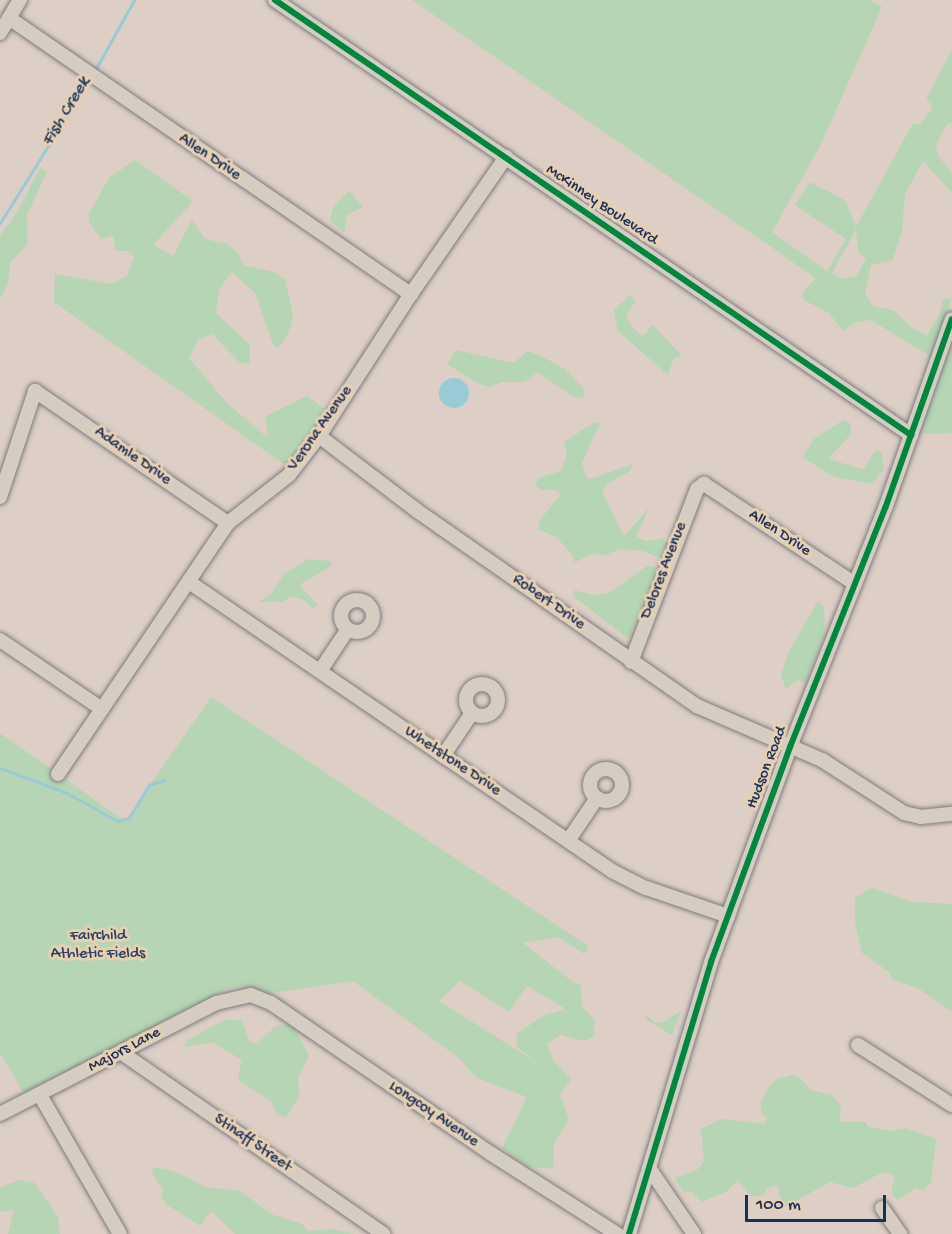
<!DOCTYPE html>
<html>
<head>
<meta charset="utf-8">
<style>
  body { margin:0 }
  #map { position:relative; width:952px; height:1234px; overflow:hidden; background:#ddcfc5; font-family:"Gochi Hand",sans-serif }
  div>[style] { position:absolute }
  .green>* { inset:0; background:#b6d5b4 }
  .water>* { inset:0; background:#9acad6 }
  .round { border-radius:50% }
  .stream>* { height:3px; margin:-1.5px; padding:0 1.5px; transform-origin:1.5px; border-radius:1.5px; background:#9acad6 }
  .roads { filter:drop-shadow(0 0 2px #7e7c80) drop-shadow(0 0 2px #7e7c80) }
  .minor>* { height:14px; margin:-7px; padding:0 7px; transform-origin:7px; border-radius:7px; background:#d5ccc2 }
  .minor>.ring { margin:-7px; padding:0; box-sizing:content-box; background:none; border:14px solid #d5ccc2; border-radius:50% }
  .cycleway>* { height:6px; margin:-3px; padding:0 3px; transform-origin:3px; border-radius:3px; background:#00873e }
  span { translate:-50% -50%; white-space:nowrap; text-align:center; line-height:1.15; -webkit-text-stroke:6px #e6d0af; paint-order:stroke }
  .street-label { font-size:16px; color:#1b2f5e }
  .park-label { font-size:16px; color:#274065 }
  .water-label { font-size:18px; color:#253e6b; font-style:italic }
  .scale { position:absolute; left:745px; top:1195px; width:141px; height:27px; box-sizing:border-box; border:3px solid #1b2f5e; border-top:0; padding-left:8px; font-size:18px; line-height:21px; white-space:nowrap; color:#1b2f5e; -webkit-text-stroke:4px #e6d0af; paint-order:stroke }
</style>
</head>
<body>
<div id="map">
  <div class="green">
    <div style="clip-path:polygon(evenodd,412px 0,870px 0,882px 7px,821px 144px,772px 232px,827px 271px,846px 239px,795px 205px,810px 182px,846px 201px,856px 227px,913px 123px,919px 125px,930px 112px,932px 105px,926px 99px,952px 50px,952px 123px,947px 124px,936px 145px,938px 156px,952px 172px,952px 193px,923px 161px,905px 194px,902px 230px,893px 260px,871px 265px,865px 294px,873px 306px,895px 311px,913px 329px,927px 335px,940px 314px,942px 300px,952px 297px,933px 358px,871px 320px,856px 322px,843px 331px,829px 313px,804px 300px,802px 293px,816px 278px,412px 0,856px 229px,858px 251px,866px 260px,856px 276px,841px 279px,832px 273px,856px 229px)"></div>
    <div style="clip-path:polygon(135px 160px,193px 201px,153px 245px,173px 256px,192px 220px,205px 239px,227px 244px,239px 254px,243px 265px,274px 272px,285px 280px,293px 314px,288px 335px,279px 347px,274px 347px,255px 293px,232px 272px,219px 289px,216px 313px,250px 345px,250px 362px,241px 364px,212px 334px,198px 340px,189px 358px,227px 403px,267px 437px,266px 416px,307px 396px,326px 410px,288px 467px,54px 302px,55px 274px,111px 284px,127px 276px,134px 257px,128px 251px,116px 251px,113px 236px,101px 239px,89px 222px,89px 214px,109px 178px)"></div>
    <div style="clip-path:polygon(40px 167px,47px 172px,27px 215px,27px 245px,10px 263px,8px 284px,0 299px,0 236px,19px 209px)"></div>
    <div style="clip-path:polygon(349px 191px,363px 207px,347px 215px,344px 233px,330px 220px,333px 208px)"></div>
    <div style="clip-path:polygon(630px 295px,635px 301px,626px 317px,635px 330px,643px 336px,653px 325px,682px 356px,674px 358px,668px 375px,618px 331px,614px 310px)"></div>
    <div style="clip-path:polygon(952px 336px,952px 433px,924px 434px,920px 430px)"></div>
    <div style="clip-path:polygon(456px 350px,513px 363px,528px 351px,541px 356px,565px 369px,585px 390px,583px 398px,574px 397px,537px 372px,525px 382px,502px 382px,490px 387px,479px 384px,447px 364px)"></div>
    <div style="clip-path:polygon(843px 420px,850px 423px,851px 434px,828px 459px,863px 469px,875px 451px,881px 451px,884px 469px,872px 484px,834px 477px,802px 457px,815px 438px)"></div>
    <div style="clip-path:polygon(595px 422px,600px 423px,582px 463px,586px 477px,591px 479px,633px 464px,630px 471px,607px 484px,602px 491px,624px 536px,650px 507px,636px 536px,644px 541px,663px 539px,668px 543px,664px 560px,643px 551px,620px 549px,605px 555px,591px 554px,574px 563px,572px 554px,556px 537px,538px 529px,540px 520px,561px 494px,556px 490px,540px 490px,535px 484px,538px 478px,561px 471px,567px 454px,564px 442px)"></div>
    <div style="clip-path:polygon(308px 559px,330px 561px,332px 566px,299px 585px,318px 605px,313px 609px,304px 600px,290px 596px,284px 602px,258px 602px,271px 594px,284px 574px)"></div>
    <div style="clip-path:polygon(647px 566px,655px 567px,655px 576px,629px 639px,574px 597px,574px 590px,593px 595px,609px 593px)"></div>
    <div style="clip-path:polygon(818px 601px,824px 607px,825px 630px,819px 649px,805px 684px,799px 679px,786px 689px,781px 676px,788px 653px)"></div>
    <div style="clip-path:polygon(evenodd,211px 697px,588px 946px,584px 954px,558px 937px,523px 943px,573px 982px,581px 985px,582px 1006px,595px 1021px,593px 1037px,585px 1041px,560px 1035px,547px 1044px,552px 1059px,571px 1079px,560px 1095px,569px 1119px,554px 1144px,553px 1169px,526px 1166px,502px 1148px,527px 1097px,477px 1078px,459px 1058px,353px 981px,265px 994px,244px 986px,226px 989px,25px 1095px,0 1053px,0 733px,125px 821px,211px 697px,460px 981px,509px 1012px,527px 986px,563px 1007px,564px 1010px,544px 1015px,517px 1034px,517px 1047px,539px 1064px,439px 1001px,460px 981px)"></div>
    <div style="clip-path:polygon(872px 888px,912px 902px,952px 904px,952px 1012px,918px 988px,892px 979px,889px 972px,862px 953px,855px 922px,855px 898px)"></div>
    <div style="clip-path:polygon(681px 1011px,672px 1035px,645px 1019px,646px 1016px,656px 1023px,665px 1021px)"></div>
    <div style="clip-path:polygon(224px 1020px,242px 1020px,249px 1041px,256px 1044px,277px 1025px,293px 1025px,309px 1056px,298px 1077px,299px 1096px,286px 1118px,277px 1114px,271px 1101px,241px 1082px,238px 1076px,242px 1060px,212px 1042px,185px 1047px,186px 1041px)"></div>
    <div style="clip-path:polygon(792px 1075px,800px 1078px,811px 1090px,832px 1095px,841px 1106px,839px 1122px,865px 1122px,868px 1127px,891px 1131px,905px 1128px,936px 1139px,931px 1182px,923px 1190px,916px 1188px,898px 1200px,891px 1193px,895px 1176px,883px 1172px,853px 1188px,830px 1182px,783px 1208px,777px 1185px,767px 1188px,764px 1195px,751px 1197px,738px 1180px,727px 1191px,702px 1202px,691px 1191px,683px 1192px,675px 1178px,697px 1170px,704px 1161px,701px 1129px,721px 1119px,764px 1124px,767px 1118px,761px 1113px,761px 1103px,766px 1091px,776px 1079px)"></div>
    <div style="clip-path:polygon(154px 1167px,174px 1171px,206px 1187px,240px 1191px,271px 1214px,302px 1224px,308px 1231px,331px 1229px,354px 1234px,235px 1234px,211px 1211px,200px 1226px,166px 1204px,161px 1196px,163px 1189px,151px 1172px)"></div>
    <div style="clip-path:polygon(20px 1180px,35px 1183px,58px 1217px,60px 1234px,8px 1234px,14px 1210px,0 1212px,0 1187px)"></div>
  </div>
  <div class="water">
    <div class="round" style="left:439px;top:378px;width:30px;height:30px"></div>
  </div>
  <div class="stream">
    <div style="left:94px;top:72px;width:82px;rotate:-60.9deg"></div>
    <div style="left:0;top:223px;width:172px;rotate:-58.1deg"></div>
    <div style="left:0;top:768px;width:72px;rotate:20.5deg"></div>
    <div style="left:67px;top:793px;width:57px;rotate:29.2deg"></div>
    <div style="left:117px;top:821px;width:12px;rotate:-14deg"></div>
    <div style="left:129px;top:818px;width:39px;rotate:-59deg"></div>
    <div style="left:149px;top:785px;width:16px;rotate:-18deg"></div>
  </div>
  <div class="roads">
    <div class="minor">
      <div style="left:275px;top:0;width:771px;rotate:34.37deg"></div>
      <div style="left:9px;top:18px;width:488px;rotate:34.5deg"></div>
      <div style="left:0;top:33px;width:39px;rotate:-59deg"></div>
      <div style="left:319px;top:436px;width:122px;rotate:37.3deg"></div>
      <div style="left:416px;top:510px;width:343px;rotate:34.9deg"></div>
      <div style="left:697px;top:706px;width:136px;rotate:23.4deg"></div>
      <div style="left:822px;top:760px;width:98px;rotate:32.9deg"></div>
      <div style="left:904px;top:813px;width:17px;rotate:13deg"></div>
      <div style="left:921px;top:817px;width:31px;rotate:-6deg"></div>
      <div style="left:0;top:497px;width:112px;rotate:-71.7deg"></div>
      <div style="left:35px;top:391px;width:234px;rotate:34.4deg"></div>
      <div style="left:189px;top:582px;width:512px;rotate:34.34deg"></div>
      <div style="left:612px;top:871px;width:38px;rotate:27deg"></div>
      <div style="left:646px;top:888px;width:87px;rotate:18.9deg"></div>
      <div class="ring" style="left:341px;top:600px;width:18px;height:18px"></div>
      <div style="left:0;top:640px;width:123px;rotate:34.1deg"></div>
      <div style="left:631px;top:662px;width:185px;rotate:-69.1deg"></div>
      <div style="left:697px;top:489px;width:9px;rotate:-36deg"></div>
      <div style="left:704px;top:484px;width:181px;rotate:33.5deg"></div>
      <div style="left:320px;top:671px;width:50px;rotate:-56.3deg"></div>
      <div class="ring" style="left:466px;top:684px;width:18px;height:18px"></div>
      <div style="left:443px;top:756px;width:52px;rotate:-56deg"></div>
      <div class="ring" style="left:590px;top:769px;width:18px;height:18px"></div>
      <div style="left:58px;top:774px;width:303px;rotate:-55.9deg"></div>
      <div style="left:228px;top:523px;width:78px;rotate:-38.2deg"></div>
      <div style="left:289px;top:475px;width:49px;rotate:-52.4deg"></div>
      <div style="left:319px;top:436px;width:169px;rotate:-57.1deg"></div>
      <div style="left:411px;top:294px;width:167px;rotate:-55.3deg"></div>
      <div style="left:568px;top:841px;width:52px;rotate:-56deg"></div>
      <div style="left:858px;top:1045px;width:112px;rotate:32.6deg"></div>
      <div style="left:122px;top:1053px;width:318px;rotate:34.7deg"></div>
      <div style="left:40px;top:1095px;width:160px;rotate:60.1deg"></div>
      <div style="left:0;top:1114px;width:243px;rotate:-27.2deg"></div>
      <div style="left:216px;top:1003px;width:36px;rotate:-13deg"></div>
      <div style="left:251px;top:995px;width:22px;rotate:22deg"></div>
      <div style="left:271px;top:1003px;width:265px;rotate:34.4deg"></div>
      <div style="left:490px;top:1153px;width:151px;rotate:32.5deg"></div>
      <div style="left:649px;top:1168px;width:80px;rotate:55.7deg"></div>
      <div style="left:882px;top:1208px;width:32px;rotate:55deg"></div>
      <div style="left:629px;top:1234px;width:284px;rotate:-73.2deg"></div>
      <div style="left:711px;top:962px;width:229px;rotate:-69.8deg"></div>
      <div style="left:790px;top:747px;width:259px;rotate:-68.3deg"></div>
      <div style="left:886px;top:506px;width:198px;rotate:-70.6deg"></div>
    </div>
  </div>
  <div class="cycleway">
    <div style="left:275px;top:0;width:771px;rotate:34.37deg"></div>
    <div style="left:629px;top:1234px;width:284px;rotate:-73.2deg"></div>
    <div style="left:711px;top:962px;width:229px;rotate:-69.8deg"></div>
    <div style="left:790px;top:747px;width:259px;rotate:-68.3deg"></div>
    <div style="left:886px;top:506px;width:198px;rotate:-70.6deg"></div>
  </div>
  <div class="street-label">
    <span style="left:209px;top:158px;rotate:34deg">Allen Drive</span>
    <span style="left:601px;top:206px;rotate:34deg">McKinney Boulevard</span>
    <span style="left:321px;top:429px;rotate:-55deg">Verona Avenue</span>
    <span style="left:132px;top:457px;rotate:35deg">Adamle Drive</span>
    <span style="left:779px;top:534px;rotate:34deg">Allen Drive</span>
    <span style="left:665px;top:571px;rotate:-69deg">Delores Avenue</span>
    <span style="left:548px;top:603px;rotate:35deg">Robert Drive</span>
    <span style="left:452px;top:762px;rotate:34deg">Whetstone Drive</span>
    <span style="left:768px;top:768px;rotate:-69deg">Hudson Road</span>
    <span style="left:125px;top:1051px;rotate:-28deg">Majors Lane</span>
    <span style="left:433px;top:1115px;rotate:34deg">Longcoy Avenue</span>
    <span style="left:252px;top:1144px;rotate:34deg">Stinaff Street</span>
  </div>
  <div class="park-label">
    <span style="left:98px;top:946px">Fairchild<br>Athletic Fields</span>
  </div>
  <div class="water-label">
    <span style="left:67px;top:112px;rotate:-59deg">Fish Creek</span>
  </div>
  <div class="scale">100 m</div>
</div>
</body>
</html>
